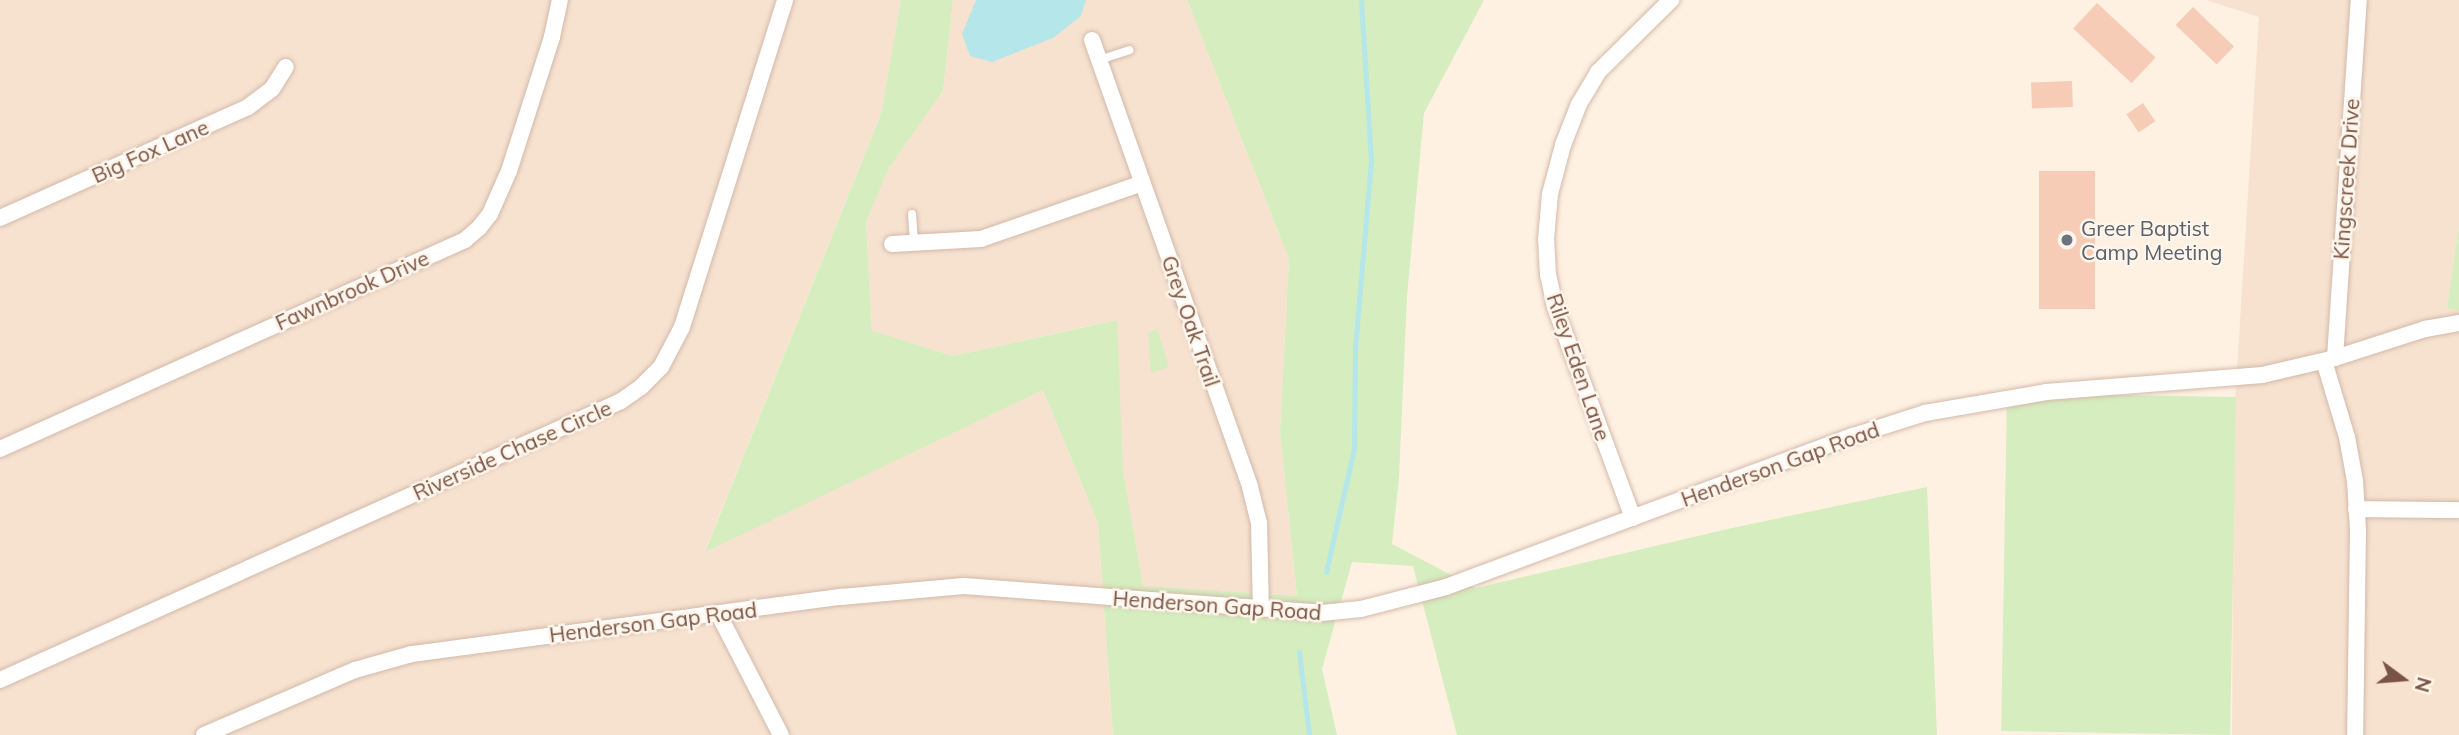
<!DOCTYPE html>
<html>
<head>
<meta charset="utf-8">
<style>
  body { margin:0 }
  #map { position:relative; width:2459px; height:735px; overflow:hidden; background:#fef1e2; font-family:Mulish,sans-serif }
  div>[style] { position:absolute }
  .residential>* { inset:0; background:#f7e2d0 }
  .green>* { inset:0; background:#d5edbf; transform-origin:0 0 }
  .water>* { inset:0; background:#b4e6ea }
  .stream>* { height:5px; margin:-2.5px; padding:0 2.5px; transform-origin:2.5px; border-radius:2.5px; background:#b4e6ea }
  .building>* { inset:0; background:#f7ccb7; transform-origin:0 0 }
  .roads { filter:drop-shadow(0 0 2px #d3b9aa) drop-shadow(0 0 2px #d3b9aa) }
  .lane>* { height:8px; margin:-4px; padding:0 4px; transform-origin:4px; border-radius:4px; background:#fff }
  .street>* { height:16px; margin:-8px; padding:0 8px; transform-origin:8px; border-radius:8px; background:#fff }
  .dots>* { width:19px; height:19px; translate:-50% -50%; box-sizing:border-box; border:4px solid #fff5ea; border-radius:50% }
  span { translate:-50% -50%; white-space:nowrap; text-align:center; line-height:1.15; -webkit-text-stroke:5px #fff5ea; paint-order:stroke }
  .street-label { font-size:21px; color:#795446 }
  .worship-label { font-size:21px; color:#5b616d }
  .left { translate:0 -50%; text-align:left }
  .north { position:absolute; left:2368px; top:644px; width:70px; height:70px; -webkit-text-stroke:5px #fff5ea; paint-order:stroke; rotate:106deg; font-size:19px; font-weight:700; line-height:28px; text-align:center; color:#795446 }
  .north::after { content:''; display:block; margin:auto; width:24px; height:32px; background:#795446; clip-path:polygon(50% 0,100% 100%,50% 72%,0 100%) }
</style>
</head>
<body>
<div id="map">
  <div class="residential">
    <div style="clip-path:polygon(0 0,901px 0,881px 114px,705px 551px,1043px 390px,1098px 523px,1113px 735px,0 735px)"></div>
    <div style="clip-path:polygon(953px 0,1187px 0,1289px 259px,1280px 432px,1297px 596px,1143px 587px,1123px 470px,1116px 320px,953px 356px,872px 332px,866px 222px,889px 168px,943px 91px)"></div>
    <div style="clip-path:polygon(2206px 0,2459px 0,2459px 224px,2447px 307px,2459px 311px,2459px 735px,2232px 735px,2234px 418px,2259px 17px)"></div>
  </div>
  <div class="green">
    <div style="clip-path:polygon(901px 0,953px 0,943px 91px,889px 168px,866px 222px,872px 331px,953px 356px,1117px 320px,1123px 470px,1143px 586px,1297px 596px,1280px 432px,1289px 259px,1187px 0,1484px 0,1424px 113px,1407px 296px,1399px 478px,1392px 544px,1476px 588px,1732px 528px,1927px 487px,1937px 735px,1457px 735px,1413px 566px,1352px 562px,1322px 669px,1337px 735px,1113px 735px,1098px 523px,1043px 390px,705px 552px,881px 114px)"></div>
    <div style="clip-path:polygon(2459px 224px,2459px 311px,2447px 308px)"></div>
    <div style="clip-path:polygon(1157px 329px,1169px 367px,1151px 373px,1148px 333px)"></div>
    <div style="left:2236px;top:397px;width:338px;height:229px;rotate:91deg"></div>
  </div>
  <div class="water">
    <div style="clip-path:polygon(976px 0,1086px 0,1081px 16px,1053px 38px,992px 62px,970px 56px,962px 34px)"></div>
  </div>
  <div class="stream">
    <div style="left:1326px;top:572px;width:126px;rotate:-77.2deg"></div>
    <div style="left:1354px;top:449px;width:101px;rotate:-89.4deg"></div>
    <div style="left:1355px;top:348px;width:189px;rotate:-85.1deg"></div>
    <div style="left:1371px;top:160px;width:160px;rotate:-93.6deg"></div>
    <div style="left:1299px;top:652px;width:84px;rotate:83.1deg"></div>
  </div>
  <div class="building">
    <div style="left:2097px;top:3px;width:80px;height:35px;rotate:43deg"></div>
    <div style="left:2193px;top:7px;width:57px;height:25px;rotate:44deg"></div>
    <div style="left:2072px;top:81px;width:26px;height:41px;rotate:88deg"></div>
    <div style="left:2143px;top:103px;width:22px;height:20px;rotate:56deg"></div>
    <div style="left:2039px;top:171px;width:56px;height:138px"></div>
  </div>
  <div class="roads">
    <div class="lane">
      <div style="left:1099px;top:60px;width:32px;rotate:-18deg"></div>
      <div style="left:912px;top:214px;width:29px;rotate:86deg"></div>
    </div>
    <div class="street">
      <div style="left:1092px;top:40px;width:474px;rotate:70.5deg"></div>
      <div style="left:1250px;top:487px;width:37px;rotate:76deg"></div>
      <div style="left:1259px;top:523px;width:85px;rotate:88.7deg"></div>
      <div style="left:0;top:218px;width:272px;rotate:-24.1deg"></div>
      <div style="left:248px;top:107px;width:30px;rotate:-37deg"></div>
      <div style="left:272px;top:89px;width:26px;rotate:-58deg"></div>
      <div style="left:892px;top:244px;width:89px;rotate:-3.2deg"></div>
      <div style="left:981px;top:239px;width:171px;rotate:-19.1deg"></div>
      <div style="left:2335px;top:358px;width:359px;rotate:-86.2deg"></div>
      <div style="left:2324px;top:361px;width:79px;rotate:73.2deg"></div>
      <div style="left:2347px;top:437px;width:45px;rotate:79.7deg"></div>
      <div style="left:2355px;top:481px;width:49px;rotate:86.5deg"></div>
      <div style="left:2358px;top:530px;width:205px;rotate:90.8deg"></div>
      <div style="left:0;top:449px;width:510px;rotate:-24.2deg"></div>
      <div style="left:465px;top:240px;width:18px;rotate:-41deg"></div>
      <div style="left:479px;top:228px;width:18px;rotate:-52deg"></div>
      <div style="left:490px;top:214px;width:47px;rotate:-66.2deg"></div>
      <div style="left:509px;top:171px;width:141px;rotate:-72.2deg"></div>
      <div style="left:552px;top:37px;width:38px;rotate:-78deg"></div>
      <div style="left:2356px;top:509px;width:103px;rotate:0.6deg"></div>
      <div style="left:1633px;top:518px;width:225px;rotate:-110.3deg"></div>
      <div style="left:1555px;top:307px;width:33px;rotate:-102deg"></div>
      <div style="left:1548px;top:275px;width:36px;rotate:-93deg"></div>
      <div style="left:1546px;top:239px;width:45px;rotate:-84.9deg"></div>
      <div style="left:1550px;top:194px;width:51px;rotate:-75.1deg"></div>
      <div style="left:1563px;top:145px;width:44px;rotate:-68.7deg"></div>
      <div style="left:1579px;top:104px;width:37px;rotate:-59deg"></div>
      <div style="left:1598px;top:72px;width:103px;rotate:-44.6deg"></div>
      <div style="left:719px;top:615px;width:135px;rotate:62.7deg"></div>
      <div style="left:0;top:680px;width:681px;rotate:-24.19deg"></div>
      <div style="left:621px;top:401px;width:24px;rotate:-35deg"></div>
      <div style="left:641px;top:387px;width:28px;rotate:-45deg"></div>
      <div style="left:661px;top:367px;width:45px;rotate:-62.3deg"></div>
      <div style="left:682px;top:327px;width:343px;rotate:-72.5deg"></div>
      <div style="left:204px;top:735px;width:164px;rotate:-23.3deg"></div>
      <div style="left:355px;top:670px;width:59px;rotate:-15.7deg"></div>
      <div style="left:412px;top:654px;width:433px;rotate:-7.6deg"></div>
      <div style="left:841px;top:597px;width:123px;rotate:-5.1deg"></div>
      <div style="left:964px;top:586px;width:358px;rotate:4.3deg"></div>
      <div style="left:1321px;top:613px;width:40px;rotate:-5.7deg"></div>
      <div style="left:1361px;top:609px;width:88px;rotate:-14.5deg"></div>
      <div style="left:1446px;top:587px;width:434px;rotate:-20.4deg"></div>
      <div style="left:1853px;top:436px;width:76px;rotate:-17.7deg"></div>
      <div style="left:1925px;top:413px;width:123px;rotate:-9.8deg"></div>
      <div style="left:2046px;top:392px;width:217px;rotate:-4.5deg"></div>
      <div style="left:2262px;top:375px;width:75px;rotate:-13.1deg"></div>
      <div style="left:2335px;top:358px;width:95px;rotate:-17.9deg"></div>
      <div style="left:2425px;top:329px;width:35px;rotate:-10deg"></div>
    </div>
  </div>
  <div class="dots">
    <div style="left:2067px;top:240px;background:#6b7280"></div>
  </div>
  <div class="street-label">
    <span style="left:150px;top:151px;rotate:-24deg">Big Fox Lane</span>
    <span style="left:2346px;top:179px;rotate:-86deg">Kingscreek Drive</span>
    <span style="left:352px;top:290px;rotate:-24deg">Fawnbrook Drive</span>
    <span style="left:1191px;top:321px;rotate:71deg">Grey Oak Trail</span>
    <span style="left:1579px;top:367px;rotate:71deg">Riley Eden Lane</span>
    <span style="left:512px;top:450px;rotate:-24deg">Riverside Chase Circle</span>
    <span style="left:1780px;top:464px;rotate:-20deg">Henderson Gap Road</span>
    <span style="left:1217px;top:605px;rotate:4deg">Henderson Gap Road</span>
    <span style="left:653px;top:622px;rotate:-7deg">Henderson Gap Road</span>
  </div>
  <div class="worship-label">
    <span class="left" style="left:2081px;top:240px">Greer Baptist<br>Camp Meeting</span>
  </div>
  <div class="north">N</div>
</div>
</body>
</html>
